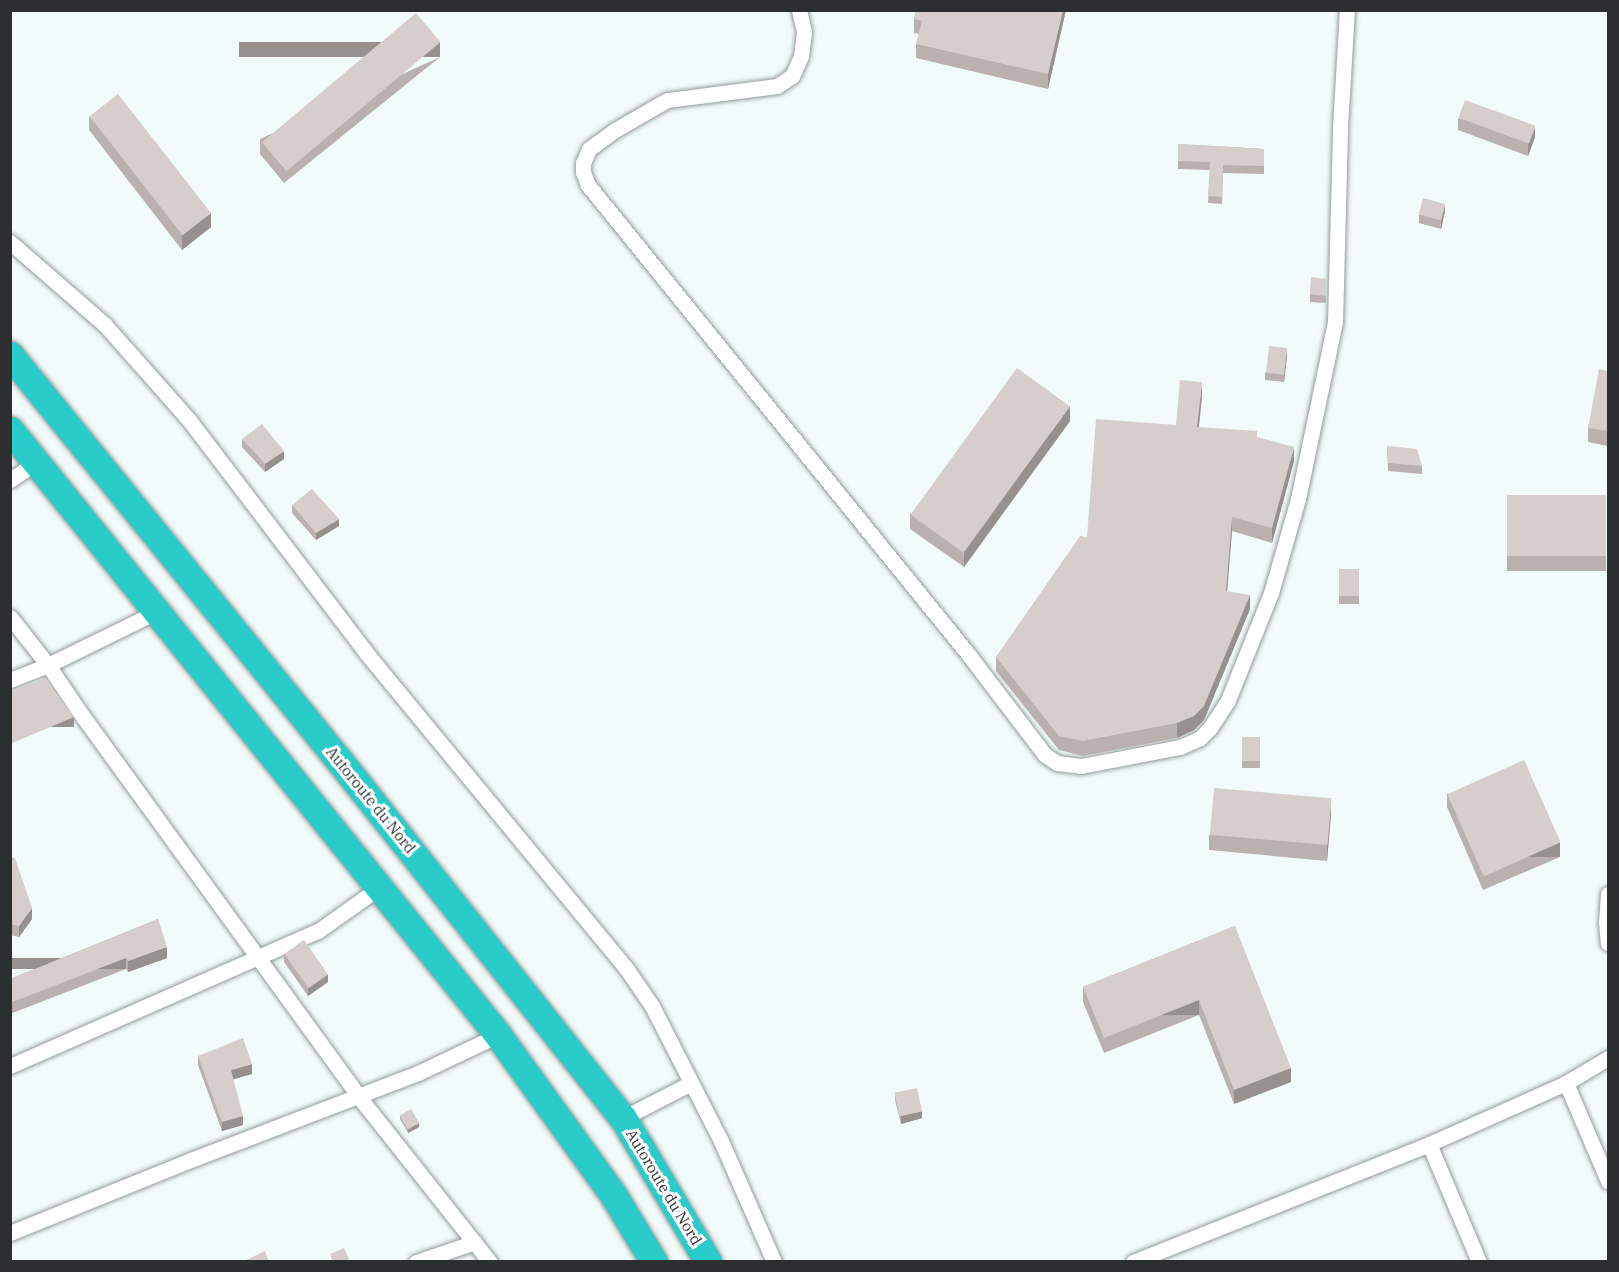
<!DOCTYPE html>
<html>
<head>
<meta charset="utf-8">
<style>
  body { margin:0 }
  #map { position:relative; width:1619px; height:1272px; overflow:hidden; background:#f2fafa; font-family:"IBM Plex Serif",serif }
  div>[style] { position:absolute }
  .roads { filter:drop-shadow(0 0 2px #939b9b) drop-shadow(0 0 2px #939b9b) }
  .street>* { height:15px; margin:-7.5px; padding:0 7.5px; transform-origin:7.5px; border-radius:7.5px; background:#fff }
  .highway>* { height:27px; margin:-13.5px; padding:0 13.5px; transform-origin:13.5px; border-radius:13.5px; background:#2accca }
  .wall>* { inset:0; background:#b8b1af; transform-origin:0 0 }
  .shaded-wall>* { inset:0; background:#96908f; transform-origin:0 0 }
  .building>* { inset:0; background:#d6cecc; transform-origin:0 0 }
  span { translate:-50% -50%; white-space:nowrap; text-align:center; line-height:1.15; -webkit-text-stroke:6px #fff; paint-order:stroke }
  .street-label { font-size:15px; color:#2c2f2f }
  .frame { position:absolute; inset:0; border:12px solid #2c2f2f; pointer-events:none }
</style>
</head>
<body>
<div id="map">
  <div class="roads">
    <div class="street">
      <div style="left:799px;top:10px;width:23px;rotate:77deg"></div>
      <div style="left:804px;top:32px;width:24px;rotate:97deg"></div>
      <div style="left:801px;top:56px;width:22px;rotate:114deg"></div>
      <div style="left:792px;top:76px;width:18px;rotate:146deg"></div>
      <div style="left:777px;top:86px;width:111px;rotate:172.7deg"></div>
      <div style="left:667px;top:100px;width:60px;rotate:150deg"></div>
      <div style="left:615px;top:130px;width:32px;rotate:144deg"></div>
      <div style="left:589px;top:149px;width:15px;rotate:113deg"></div>
      <div style="left:583px;top:163px;width:9px;rotate:90deg"></div>
      <div style="left:583px;top:172px;width:14px;rotate:69deg"></div>
      <div style="left:588px;top:185px;width:604px;rotate:50.98deg"></div>
      <div style="left:968px;top:654px;width:127px;rotate:52.7deg"></div>
      <div style="left:1045px;top:755px;width:14px;rotate:34deg"></div>
      <div style="left:1057px;top:763px;width:24px;rotate:7deg"></div>
      <div style="left:1081px;top:766px;width:101px;rotate:-10.9deg"></div>
      <div style="left:1180px;top:747px;width:22px;rotate:-24deg"></div>
      <div style="left:1200px;top:738px;width:14px;rotate:-45deg"></div>
      <div style="left:1210px;top:728px;width:33px;rotate:-57deg"></div>
      <div style="left:1228px;top:700px;width:115px;rotate:-68.1deg"></div>
      <div style="left:1271px;top:593px;width:98px;rotate:-74deg"></div>
      <div style="left:1298px;top:499px;width:181px;rotate:-78.2deg"></div>
      <div style="left:1335px;top:322px;width:195px;rotate:-88.5deg"></div>
      <div style="left:1340px;top:127px;width:117px;rotate:-86.6deg"></div>
      <div style="left:10px;top:242px;width:126px;rotate:41.1deg"></div>
      <div style="left:105px;top:325px;width:127px;rotate:48.5deg"></div>
      <div style="left:189px;top:420px;width:294px;rotate:52.7deg"></div>
      <div style="left:367px;top:654px;width:407px;rotate:50.5deg"></div>
      <div style="left:626px;top:968px;width:46px;rotate:55.6deg"></div>
      <div style="left:652px;top:1006px;width:152px;rotate:62.9deg"></div>
      <div style="left:721px;top:1141px;width:132px;rotate:66.3deg"></div>
      <div style="left:10px;top:480px;width:32px;rotate:-34deg"></div>
      <div style="left:10px;top:617px;width:61px;rotate:51.6deg"></div>
      <div style="left:48px;top:665px;width:59px;rotate:56deg"></div>
      <div style="left:81px;top:714px;width:473px;rotate:54deg"></div>
      <div style="left:359px;top:1097px;width:211px;rotate:51.6deg"></div>
      <div style="left:10px;top:680px;width:41px;rotate:-21.5deg"></div>
      <div style="left:48px;top:665px;width:123px;rotate:-26.1deg"></div>
      <div style="left:1608px;top:894px;width:28px;rotate:94deg"></div>
      <div style="left:1606px;top:922px;width:21px;rotate:85deg"></div>
      <div style="left:10px;top:1066px;width:336px;rotate:-23.7deg"></div>
      <div style="left:318px;top:931px;width:76px;rotate:-35.4deg"></div>
      <div style="left:1566px;top:1083px;width:107px;rotate:66.8deg"></div>
      <div style="left:623px;top:1118px;width:76px;rotate:-27.2deg"></div>
      <div style="left:1429px;top:1144px;width:128px;rotate:67deg"></div>
      <div style="left:10px;top:1233px;width:197px;rotate:-22deg"></div>
      <div style="left:193px;top:1159px;width:241px;rotate:-20.9deg"></div>
      <div style="left:418px;top:1073px;width:89px;rotate:-25.4deg"></div>
      <div style="left:416px;top:1262px;width:62px;rotate:-18.7deg"></div>
      <div style="left:1133px;top:1262px;width:319px;rotate:-21.7deg"></div>
      <div style="left:1429px;top:1144px;width:150px;rotate:-24deg"></div>
      <div style="left:1566px;top:1083px;width:49px;rotate:-30.8deg"></div>
    </div>
    <div class="highway">
      <div style="left:10px;top:355px;width:520px;rotate:50.93deg"></div>
      <div style="left:338px;top:759px;width:458px;rotate:51.6deg"></div>
      <div style="left:623px;top:1118px;width:167px;rotate:59.4deg"></div>
      <div style="left:10px;top:430px;width:777px;rotate:51.11deg"></div>
      <div style="left:498px;top:1035px;width:198px;rotate:54.2deg"></div>
      <div style="left:614px;top:1196px;width:77px;rotate:58.8deg"></div>
    </div>
  </div>
  <div class="wall">
    <div style="clip-path:polygon(916px 10px,1066px 10px,1048px 89px,916px 58px,916px 44px,919px 34px,914px 33px,914px 19px)"></div>
    <div style="clip-path:polygon(440px 57px,284px 183px,260px 154px,260px 139px)"></div>
    <div style="clip-path:polygon(89px 116px,211px 227px,182px 250px,89px 130px)"></div>
    <div style="clip-path:polygon(1458px 118px,1535px 137px,1528px 156px,1458px 130px)"></div>
    <div style="clip-path:polygon(1178px 144px,1264px 149px,1264px 174px,1223px 173px,1222px 204px,1208px 203px,1210px 170px,1178px 169px)"></div>
    <div style="clip-path:polygon(1445px 211px,1441px 229px,1419px 223px,1419px 215px)"></div>
    <div style="clip-path:polygon(1326px 279px,1326px 303px,1310px 302px,1310px 294px)"></div>
    <div style="clip-path:polygon(1287px 356px,1284px 382px,1265px 380px,1265px 373px)"></div>
    <div style="clip-path:polygon(1608px 371px,1608px 446px,1588px 442px,1588px 428px)"></div>
    <div style="clip-path:polygon(1202px 396px,1199px 427px,1294px 461px,1272px 543px,1232px 531px,1227px 591px,1250px 609px,1204px 720px,1194px 730px,1177px 738px,1083px 756px,1059px 750px,996px 671px,996px 657px,1087px 537px,1176px 425px)"></div>
    <div style="clip-path:polygon(1070px 421px,964px 567px,910px 529px,910px 514px)"></div>
    <div style="clip-path:polygon(242px 439px,284px 459px,265px 472px,242px 447px)"></div>
    <div style="clip-path:polygon(1387px 446px,1422px 466px,1422px 474px,1388px 471px)"></div>
    <div style="left:1507px;top:495px;width:99px;height:76px"></div>
    <div style="clip-path:polygon(292px 505px,339px 526px,316px 540px,292px 513px)"></div>
    <div style="left:1339px;top:569px;width:20px;height:35px"></div>
    <div style="left:1242px;top:737px;width:18px;height:31px"></div>
    <div style="clip-path:polygon(1447px 793px,1560px 857px,1483px 890px,1447px 807px)"></div>
    <div style="clip-path:polygon(1331px 814px,1327px 861px,1209px 850px,1209px 835px)"></div>
    <div style="clip-path:polygon(10px 857px,32px 919px,19px 937px,10px 935px)"></div>
    <div style="clip-path:polygon(158px 919px,167px 958px,128px 972px,126px 969px,10px 1014px,10px 979px)"></div>
    <div style="clip-path:polygon(1235px 926px,1291px 1082px,1234px 1104px,1199px 1015px,1104px 1053px,1083px 1002px,1083px 987px)"></div>
    <div style="clip-path:polygon(284px 954px,328px 982px,308px 996px,284px 962px)"></div>
    <div style="clip-path:polygon(198px 1056px,252px 1074px,233px 1079px,243px 1125px,222px 1131px,198px 1065px)"></div>
    <div style="clip-path:polygon(895px 1093px,922px 1118px,901px 1124px,895px 1100px)"></div>
    <div style="clip-path:polygon(400px 1115px,419px 1127px,408px 1133px,400px 1119px)"></div>
  </div>
  <div class="shaded-wall">
    <div style="clip-path:polygon(1063px 10px,1066px 10px,1048px 89px,1048px 74px)"></div>
    <div style="left:440px;top:42px;width:15px;height:201px;rotate:90deg"></div>
    <div style="clip-path:polygon(1535px 126px,1535px 137px,1528px 156px,1528px 145px)"></div>
    <div style="clip-path:polygon(1445px 204px,1445px 211px,1441px 229px,1441px 222px)"></div>
    <div style="clip-path:polygon(211px 213px,211px 227px,182px 250px,182px 235px)"></div>
    <div style="clip-path:polygon(1287px 348px,1287px 356px,1284px 382px,1284px 375px)"></div>
    <div style="clip-path:polygon(1202px 382px,1202px 396px,1197px 441px,1197px 427px)"></div>
    <div style="clip-path:polygon(1070px 406px,1070px 421px,964px 567px,964px 553px)"></div>
    <div style="clip-path:polygon(1294px 447px,1294px 461px,1272px 543px,1272px 528px)"></div>
    <div style="clip-path:polygon(284px 451px,284px 459px,265px 472px,265px 464px)"></div>
    <div style="clip-path:polygon(1232px 517px,1232px 531px,1226px 605px,1226px 591px)"></div>
    <div style="clip-path:polygon(339px 519px,339px 526px,316px 540px,316px 533px)"></div>
    <div style="clip-path:polygon(1250px 595px,1250px 609px,1204px 720px,1194px 730px,1177px 738px,1177px 723px)"></div>
    <div style="left:74px;top:717px;width:10px;height:69px;rotate:90deg"></div>
    <div style="clip-path:polygon(1331px 799px,1331px 814px,1327px 861px,1327px 846px)"></div>
    <div style="left:1560px;top:842px;width:15px;height:84px;rotate:90deg"></div>
    <div style="clip-path:polygon(32px 908px,32px 919px,19px 937px,19px 926px)"></div>
    <div style="clip-path:polygon(167px 947px,167px 958px,128px 972px,128px 961px)"></div>
    <div style="left:126px;top:958px;width:11px;height:124px;rotate:90deg"></div>
    <div style="clip-path:polygon(328px 974px,328px 982px,308px 996px,308px 988px)"></div>
    <div style="left:1199px;top:1000px;width:15px;height:102px;rotate:90deg"></div>
    <div style="clip-path:polygon(252px 1064px,252px 1074px,231px 1080px,231px 1070px)"></div>
    <div style="clip-path:polygon(1291px 1068px,1291px 1082px,1234px 1104px,1234px 1090px)"></div>
    <div style="clip-path:polygon(922px 1111px,922px 1118px,901px 1124px,901px 1116px)"></div>
    <div style="clip-path:polygon(243px 1116px,243px 1125px,222px 1131px,222px 1122px)"></div>
    <div style="clip-path:polygon(419px 1123px,419px 1127px,408px 1133px,408px 1130px)"></div>
  </div>
  <div class="building">
    <div style="clip-path:polygon(916px 10px,1063px 10px,1048px 74px,916px 44px,922px 21px,914px 19px)"></div>
    <div style="left:416px;top:13px;width:38px;height:201px;rotate:50deg"></div>
    <div style="left:118px;top:94px;width:151px;height:36px;rotate:52deg"></div>
    <div style="left:1465px;top:100px;width:75px;height:19px;rotate:20deg"></div>
    <div style="clip-path:polygon(1178px 144px,1264px 149px,1264px 166px,1223px 165px,1222px 197px,1208px 196px,1210px 162px,1178px 161px)"></div>
    <div style="left:1423px;top:198px;width:23px;height:17px;rotate:15deg"></div>
    <div style="clip-path:polygon(1311px 277px,1326px 279px,1326px 296px,1310px 294px)"></div>
    <div style="left:1269px;top:346px;width:18px;height:27px;rotate:6deg"></div>
    <div style="left:1017px;top:368px;width:65px;height:181px;rotate:36deg"></div>
    <div style="clip-path:polygon(1599px 369px,1608px 371px,1608px 431px,1588px 428px)"></div>
    <div style="clip-path:polygon(1180px 380px,1202px 382px,1197px 427px,1257px 431px,1257px 437px,1294px 447px,1272px 528px,1232px 517px,1226px 591px,1250px 595px,1204px 706px,1194px 716px,1177px 723px,1083px 741px,1059px 736px,996px 657px,1080px 536px,1087px 537px,1096px 419px,1176px 425px)"></div>
    <div style="clip-path:polygon(262px 424px,284px 451px,265px 464px,242px 439px)"></div>
    <div style="clip-path:polygon(1387px 446px,1417px 449px,1422px 466px,1388px 463px)"></div>
    <div style="clip-path:polygon(312px 489px,339px 519px,316px 533px,292px 505px)"></div>
    <div style="left:1507px;top:495px;width:99px;height:61px"></div>
    <div style="left:1339px;top:569px;width:20px;height:27px"></div>
    <div style="clip-path:polygon(45px 678px,74px 717px,10px 744px,10px 691px)"></div>
    <div style="left:1242px;top:737px;width:18px;height:24px"></div>
    <div style="left:1524px;top:760px;width:90px;height:84px;rotate:66deg"></div>
    <div style="left:1214px;top:788px;width:118px;height:47px;rotate:5deg"></div>
    <div style="clip-path:polygon(10px 857px,15px 858px,32px 908px,19px 926px,10px 924px)"></div>
    <div style="clip-path:polygon(158px 919px,167px 947px,128px 961px,126px 958px,10px 1003px,10px 979px)"></div>
    <div style="clip-path:polygon(1235px 926px,1291px 1068px,1234px 1090px,1199px 1000px,1104px 1038px,1083px 987px)"></div>
    <div style="left:304px;top:940px;width:42px;height:24px;rotate:55deg"></div>
    <div style="clip-path:polygon(243px 1038px,252px 1064px,231px 1070px,243px 1116px,222px 1122px,198px 1056px)"></div>
    <div style="left:917px;top:1088px;width:24px;height:23px;rotate:78deg"></div>
    <div style="left:411px;top:1109px;width:16px;height:13px;rotate:60deg"></div>
    <div style="clip-path:polygon(344px 1248px,349px 1259px,345px 1262px,333px 1262px,330px 1254px)"></div>
    <div style="clip-path:polygon(265px 1251px,269px 1262px,242px 1262px)"></div>
  </div>
  <div class="street-label">
    <span style="left:371px;top:800px;rotate:51deg">Autoroute du Nord</span>
    <span style="left:664px;top:1187px;rotate:59deg">Autoroute du Nord</span>
  </div>
  <div class="frame"></div>
</div>
</body>
</html>
